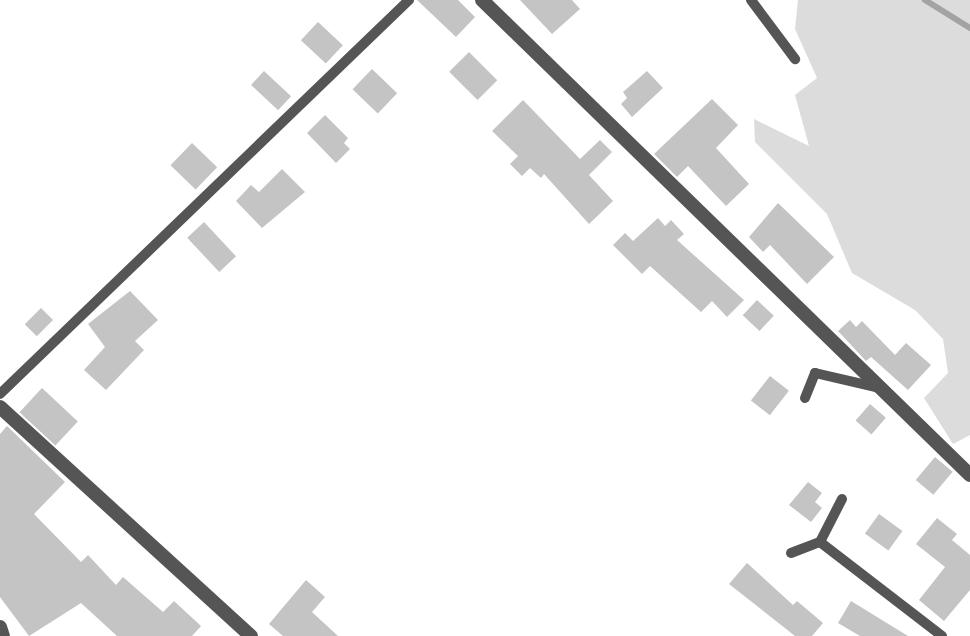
<!DOCTYPE html>
<html>
<head>
<meta charset="utf-8">
<style>
  body { margin:0 }
  #map { position:relative; width:970px; height:636px; overflow:hidden; background:#fff; font-family:"Titillium Web",sans-serif }
  div>[style] { position:absolute }
  .green>* { inset:0; background:#dcdcdc }
  .stream>* { height:6px; margin:-3px; padding:0 3px; transform-origin:3px; border-radius:3px; background:#a3a3a3 }
  .building>* { inset:0; background:#c4c4c4; transform-origin:0 0 }
  .lane>* { height:10px; margin:-5px; padding:0 5px; transform-origin:5px; border-radius:5px; background:#555 }
  .street>* { height:14px; margin:-7px; padding:0 7px; transform-origin:7px; border-radius:7px; background:#555 }
  span { translate:-50% -50%; white-space:nowrap; text-align:center; line-height:1.15; -webkit-text-stroke:5px #fff; paint-order:stroke }
</style>
</head>
<body>
<div id="map">
  <div class="green">
    <div style="clip-path:polygon(798px 0,970px 0,970px 435px,953px 444px,924px 398px,948px 373px,943px 339px,915px 310px,852px 273px,827px 214px,755px 142px,754px 119px,809px 146px,795px 95px,817px 78px,795px 29px)"></div>
  </div>
  <div class="stream">
    <div style="left:925px;top:0;width:53px;rotate:31.9deg"></div>
  </div>
  <div class="building">
    <div style="clip-path:polygon(417px 0,458px 0,475px 17px,456px 37px)"></div>
    <div style="clip-path:polygon(520px 0,572px 0,580px 9px,552px 34px)"></div>
    <div style="left:318px;top:22px;width:34px;height:25px;rotate:43deg"></div>
    <div style="left:469px;top:52px;width:40px;height:28px;rotate:45deg"></div>
    <div style="left:372px;top:69px;width:35px;height:28px;rotate:44deg"></div>
    <div style="left:264px;top:71px;width:37px;height:19px;rotate:43deg"></div>
    <div style="clip-path:polygon(647px 71px,663px 88px,632px 117px,621px 104px,627px 98px,623px 92px)"></div>
    <div style="clip-path:polygon(712px 99px,738px 125px,716px 148px,749px 184px,726px 206px,688px 166px,677px 177px,654px 154px)"></div>
    <div style="clip-path:polygon(523px 100px,580px 159px,600px 140px,612px 152px,589px 175px,613px 201px,589px 224px,544px 174px,541px 178px,530px 168px,522px 176px,510px 164px,518px 156px,492px 131px)"></div>
    <div style="clip-path:polygon(325px 115px,348px 138px,344px 143px,350px 149px,336px 163px,307px 133px)"></div>
    <div style="left:192px;top:143px;width:35px;height:31px;rotate:44deg"></div>
    <div style="clip-path:polygon(282px 169px,305px 192px,262px 228px,236px 201px,251px 185px,259px 192px)"></div>
    <div style="clip-path:polygon(778px 203px,834px 257px,807px 284px,770px 245px,763px 252px,749px 237px)"></div>
    <div style="clip-path:polygon(658px 218px,665px 226px,671px 220px,684px 234px,677px 240px,744px 300px,727px 317px,712px 301px,701px 312px,650px 266px,642px 274px,613px 245px,625px 233px,633px 241px)"></div>
    <div style="left:204px;top:222px;width:47px;height:23px;rotate:47deg"></div>
    <div style="clip-path:polygon(130px 291px,158px 320px,135px 341px,144px 350px,106px 390px,84px 370px,105px 347px,88px 324px)"></div>
    <div style="left:757px;top:300px;width:23px;height:21px;rotate:43deg"></div>
    <div style="left:41px;top:308px;width:17px;height:23px;rotate:45deg"></div>
    <div style="clip-path:polygon(850px 320px,856px 327px,862px 321px,895px 355px,906px 343px,931px 365px,908px 390px,871px 357px,866px 361px,838px 331px)"></div>
    <div style="left:770px;top:376px;width:24px;height:31px;rotate:38deg"></div>
    <div style="left:42px;top:388px;width:49px;height:33px;rotate:43deg"></div>
    <div style="left:870px;top:404px;width:21px;height:22px;rotate:41deg"></div>
    <div style="clip-path:polygon(7px 426px,65px 482px,34px 514px,81px 562px,88px 555px,116px 585px,123px 577px,163px 612px,174px 601px,201px 626px,192px 636px,117px 636px,81px 603px,29px 636px,0 597px,0 434px)"></div>
    <div style="left:935px;top:457px;width:23px;height:30px;rotate:40deg"></div>
    <div style="clip-path:polygon(808px 482px,822px 493px,815px 502px,822px 508px,811px 522px,789px 505px)"></div>
    <div style="left:879px;top:514px;width:29px;height:24px;rotate:36deg"></div>
    <div style="clip-path:polygon(937px 518px,957px 534px,952px 540px,970px 555px,970px 590px,944px 621px,919px 600px,945px 567px,916px 544px)"></div>
    <div style="clip-path:polygon(747px 563px,793px 605px,797px 601px,823px 623px,812px 636px,795px 636px,729px 584px)"></div>
    <div style="clip-path:polygon(306px 580px,325px 597px,312px 612px,338px 636px,283px 636px,269px 624px)"></div>
    <div style="clip-path:polygon(851px 601px,908px 636px,860px 636px,838px 623px)"></div>
  </div>
  <div class="lane">
    <div style="left:751px;top:0;width:74px;rotate:53.3deg"></div>
    <div style="left:0;top:394px;width:568px;rotate:-43.93deg"></div>
    <div style="left:805px;top:398px;width:27px;rotate:-68deg"></div>
    <div style="left:815px;top:373px;width:67px;rotate:13deg"></div>
    <div style="left:842px;top:499px;width:48px;rotate:117.1deg"></div>
    <div style="left:820px;top:542px;width:154px;rotate:37.6deg"></div>
    <div style="left:791px;top:553px;width:31px;rotate:-21deg"></div>
  </div>
  <div class="street">
    <div style="left:482px;top:0;width:681px;rotate:44.23deg"></div>
    <div style="left:0;top:407px;width:340px;rotate:42.4deg"></div>
    <div style="left:0;top:627px;width:9px;rotate:72deg"></div>
  </div>
</div>
</body>
</html>
